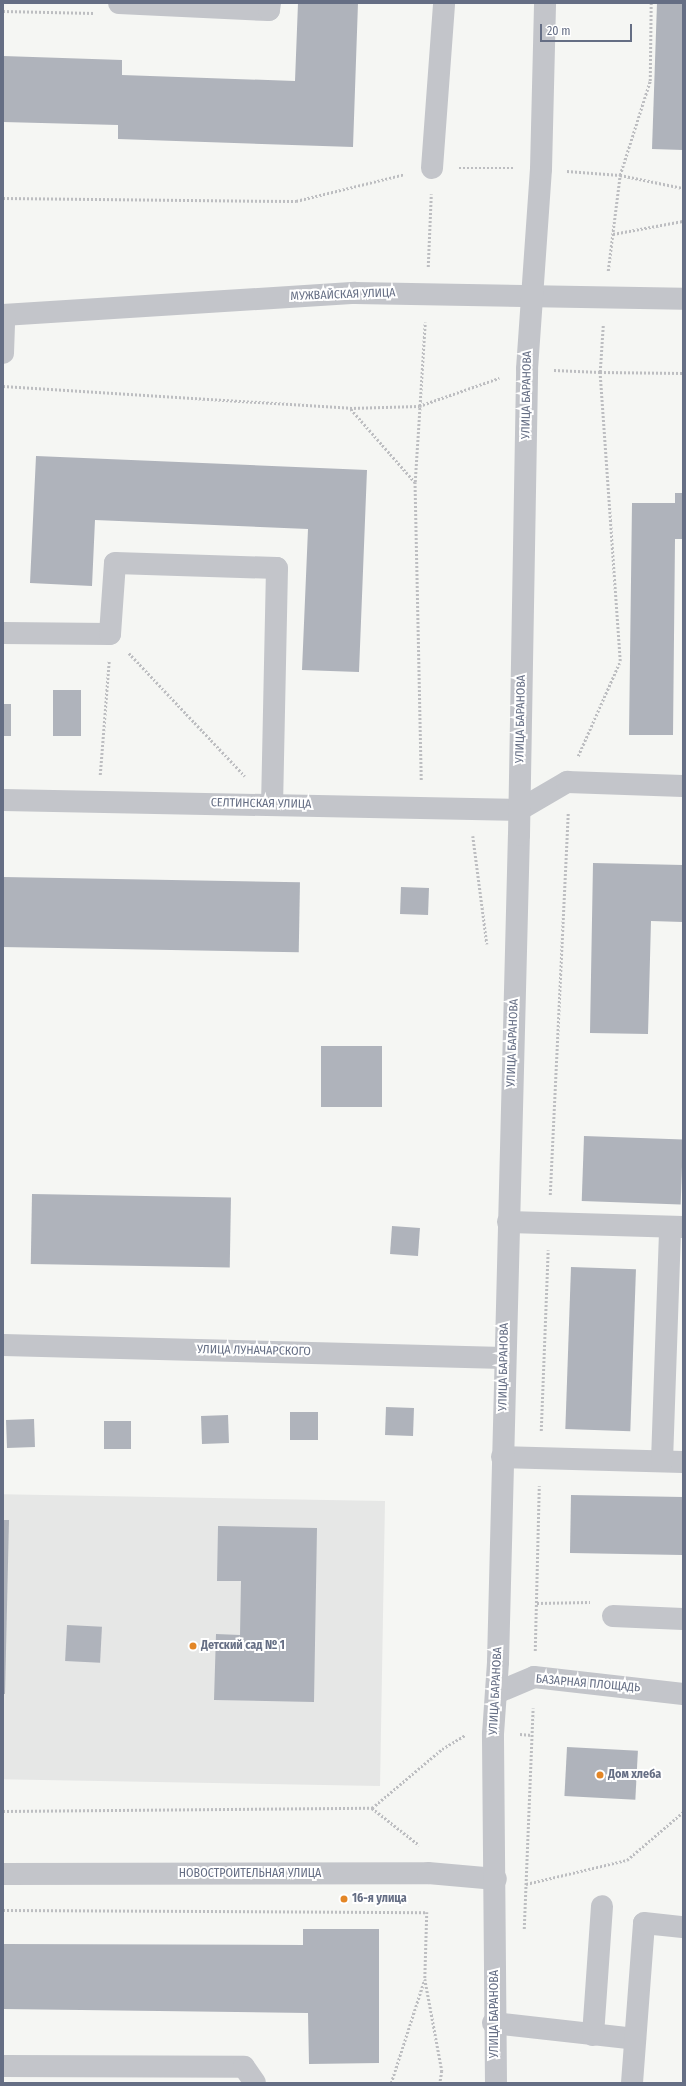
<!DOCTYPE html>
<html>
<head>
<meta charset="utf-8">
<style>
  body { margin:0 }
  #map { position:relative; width:686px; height:2086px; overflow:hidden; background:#f5f6f3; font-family:"Fira Sans Condensed",sans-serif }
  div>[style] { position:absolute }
  .built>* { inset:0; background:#e6e7e6; transform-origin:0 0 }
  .building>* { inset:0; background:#afb3bb; transform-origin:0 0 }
  .path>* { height:2.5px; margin-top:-1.25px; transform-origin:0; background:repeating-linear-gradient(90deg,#bdbec1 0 2px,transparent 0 4px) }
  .minor>* { height:22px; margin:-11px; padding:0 11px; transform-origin:11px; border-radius:11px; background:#c3c5ca }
  .dots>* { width:11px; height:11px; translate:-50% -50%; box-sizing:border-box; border:2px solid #fff; border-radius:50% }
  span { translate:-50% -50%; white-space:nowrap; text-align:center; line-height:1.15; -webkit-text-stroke:4px #fff; paint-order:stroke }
  .street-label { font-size:12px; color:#656e84 }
  .poi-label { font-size:12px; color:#656e84; font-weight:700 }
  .left { translate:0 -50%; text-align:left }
  .frame { position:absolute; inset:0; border:4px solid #656e84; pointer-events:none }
  .scale { position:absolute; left:540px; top:24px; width:92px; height:18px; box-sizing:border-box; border:2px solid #656e84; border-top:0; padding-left:5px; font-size:12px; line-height:14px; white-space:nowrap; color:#656e84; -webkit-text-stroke:3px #fff; paint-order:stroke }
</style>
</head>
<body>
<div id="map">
  <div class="built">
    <div style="left:385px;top:1501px;width:285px;height:382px;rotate:91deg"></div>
  </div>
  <div class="building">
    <div style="clip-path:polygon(298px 3px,358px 3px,353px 147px,118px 139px,118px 125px,3px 122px,3px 56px,122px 60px,122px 75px,295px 81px)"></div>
    <div style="clip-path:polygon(657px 3px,683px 3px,683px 150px,652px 149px)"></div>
    <div style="clip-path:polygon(36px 456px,367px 470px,359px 672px,302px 670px,308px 529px,95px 520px,92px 586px,30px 583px)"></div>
    <div style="clip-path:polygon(675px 493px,683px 493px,683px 539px,675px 539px,673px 735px,629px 735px,632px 503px,675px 503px)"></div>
    <div style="left:53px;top:690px;width:28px;height:46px"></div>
    <div style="left:3px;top:704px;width:8px;height:32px"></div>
    <div style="clip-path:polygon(593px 863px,683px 865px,683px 922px,651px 921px,648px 1034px,590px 1033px)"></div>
    <div style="left:3px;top:877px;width:297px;height:70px;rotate:1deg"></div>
    <div style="left:401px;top:887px;width:28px;height:27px;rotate:2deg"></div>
    <div style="left:321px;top:1046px;width:61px;height:61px"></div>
    <div style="left:584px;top:1136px;width:99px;height:65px;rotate:2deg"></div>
    <div style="left:32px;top:1194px;width:199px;height:70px;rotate:1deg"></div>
    <div style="left:392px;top:1226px;width:28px;height:28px;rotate:4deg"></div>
    <div style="left:571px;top:1267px;width:65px;height:162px;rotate:2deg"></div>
    <div style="left:386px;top:1407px;width:28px;height:28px;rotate:2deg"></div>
    <div style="left:318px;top:1412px;width:28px;height:28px;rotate:90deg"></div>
    <div style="left:228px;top:1415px;width:28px;height:27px;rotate:88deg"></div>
    <div style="left:34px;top:1419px;width:28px;height:28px;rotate:88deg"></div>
    <div style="left:104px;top:1421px;width:27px;height:28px"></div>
    <div style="left:571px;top:1495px;width:112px;height:58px;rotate:1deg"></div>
    <div style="clip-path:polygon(3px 1520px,9px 1520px,5px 1694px,3px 1694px)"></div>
    <div style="clip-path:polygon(218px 1526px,317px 1528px,314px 1702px,214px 1700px,216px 1634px,240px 1635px,241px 1581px,217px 1581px)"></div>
    <div style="left:67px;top:1625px;width:35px;height:36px;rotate:3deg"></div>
    <div style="left:567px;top:1747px;width:71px;height:49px;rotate:3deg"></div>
    <div style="clip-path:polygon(303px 1929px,379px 1929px,379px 2063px,309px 2064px,308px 2013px,3px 2009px,3px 1944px,303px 1945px)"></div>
  </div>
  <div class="path">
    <div style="left:3px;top:11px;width:91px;rotate:1.3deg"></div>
    <div style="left:459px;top:168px;width:55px"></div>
    <div style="left:567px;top:171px;width:53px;rotate:4.3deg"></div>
    <div style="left:620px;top:175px;width:64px;rotate:11.7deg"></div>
    <div style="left:3px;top:198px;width:293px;rotate:0.6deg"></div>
    <div style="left:296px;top:201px;width:112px;rotate:-13.9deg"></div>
    <div style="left:613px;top:234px;width:71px;rotate:-10.5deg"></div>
    <div style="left:428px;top:267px;width:73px;rotate:-87.6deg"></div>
    <div style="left:608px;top:271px;width:97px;rotate:-82.9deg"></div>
    <div style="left:620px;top:175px;width:99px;rotate:-72.3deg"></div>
    <div style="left:650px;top:81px;width:78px;rotate:-89.3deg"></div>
    <div style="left:554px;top:370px;width:46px;rotate:2.5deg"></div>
    <div style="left:600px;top:372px;width:47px;rotate:-86.3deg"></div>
    <div style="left:3px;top:386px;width:348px;rotate:3.6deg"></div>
    <div style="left:350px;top:408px;width:69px;rotate:-1.7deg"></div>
    <div style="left:419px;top:406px;width:85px;rotate:-19.3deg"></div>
    <div style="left:351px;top:409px;width:97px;rotate:48.8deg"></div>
    <div style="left:129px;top:653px;width:169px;rotate:46.7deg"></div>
    <div style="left:578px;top:756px;width:104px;rotate:-66.1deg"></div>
    <div style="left:620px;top:661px;width:290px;rotate:-94deg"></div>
    <div style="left:600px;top:372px;width:83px;rotate:0.7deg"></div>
    <div style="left:100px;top:775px;width:114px;rotate:-85.5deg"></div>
    <div style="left:421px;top:780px;width:298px;rotate:-91.2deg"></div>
    <div style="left:415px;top:482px;width:160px;rotate:-86.4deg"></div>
    <div style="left:473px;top:836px;width:109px;rotate:82.6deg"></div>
    <div style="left:550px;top:1195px;width:382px;rotate:-87.3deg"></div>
    <div style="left:541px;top:1431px;width:181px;rotate:-87.8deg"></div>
    <div style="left:537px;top:1603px;width:53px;rotate:-1.1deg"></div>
    <div style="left:535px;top:1651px;width:165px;rotate:-88.6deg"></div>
    <div style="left:520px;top:1734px;width:12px;rotate:5deg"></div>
    <div style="left:372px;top:1808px;width:60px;rotate:38.2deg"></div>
    <div style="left:3px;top:1811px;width:369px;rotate:-0.5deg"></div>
    <div style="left:372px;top:1808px;width:92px;rotate:-40.1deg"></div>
    <div style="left:442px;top:1749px;width:27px;rotate:-31deg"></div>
    <div style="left:526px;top:1884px;width:104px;rotate:-13.4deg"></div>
    <div style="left:627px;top:1860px;width:74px;rotate:-40.6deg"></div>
    <div style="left:3px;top:1910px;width:424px;rotate:0.3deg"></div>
    <div style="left:427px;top:1912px;width:67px;rotate:91.7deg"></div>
    <div style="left:425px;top:1979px;width:94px;rotate:79.5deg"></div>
    <div style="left:442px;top:2071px;width:12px;rotate:99deg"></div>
    <div style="left:524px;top:1929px;width:221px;rotate:-87.7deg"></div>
    <div style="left:391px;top:2083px;width:107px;rotate:-72.1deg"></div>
  </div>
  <div class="minor">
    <div style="left:119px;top:3px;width:150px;rotate:2.7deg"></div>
    <div style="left:269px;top:10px;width:7px;rotate:-82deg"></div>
    <div style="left:432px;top:168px;width:165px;rotate:-85.8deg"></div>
    <div style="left:3px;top:315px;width:353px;rotate:-3.6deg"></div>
    <div style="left:355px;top:293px;width:328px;rotate:1deg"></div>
    <div style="left:3px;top:353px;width:38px;rotate:-88deg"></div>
    <div style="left:3px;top:633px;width:107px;rotate:0.5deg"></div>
    <div style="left:110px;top:634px;width:71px;rotate:-86deg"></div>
    <div style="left:115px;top:563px;width:162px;rotate:1.8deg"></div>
    <div style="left:277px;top:568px;width:237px;rotate:91.2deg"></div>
    <div style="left:3px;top:800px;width:516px;rotate:1.11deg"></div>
    <div style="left:519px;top:810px;width:56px;rotate:-30.3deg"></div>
    <div style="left:567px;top:782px;width:116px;rotate:2deg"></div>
    <div style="left:508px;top:1222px;width:175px;rotate:1.6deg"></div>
    <div style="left:3px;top:1345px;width:501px;rotate:1.49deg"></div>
    <div style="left:502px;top:1457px;width:181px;rotate:1.6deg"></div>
    <div style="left:662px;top:1461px;width:234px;rotate:-88deg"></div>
    <div style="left:613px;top:1616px;width:70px;rotate:2.5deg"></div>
    <div style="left:496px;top:1693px;width:41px;rotate:-22.8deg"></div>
    <div style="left:534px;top:1677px;width:150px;rotate:6.5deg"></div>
    <div style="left:3px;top:1874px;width:425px;rotate:-0.1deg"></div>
    <div style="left:428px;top:1873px;width:68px;rotate:5deg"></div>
    <div style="left:493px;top:2023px;width:143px;rotate:6.4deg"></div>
    <div style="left:593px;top:2035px;width:129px;rotate:-86deg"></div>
    <div style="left:3px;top:2066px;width:241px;rotate:0.2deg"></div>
    <div style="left:244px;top:2067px;width:19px;rotate:55deg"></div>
    <div style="left:496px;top:2083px;width:349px;rotate:-90.5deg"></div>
    <div style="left:493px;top:1734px;width:72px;rotate:-86deg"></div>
    <div style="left:498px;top:1662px;width:827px;rotate:-88.55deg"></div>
    <div style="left:519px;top:835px;width:466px;rotate:-89deg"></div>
    <div style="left:527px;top:369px;width:200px;rotate:-86deg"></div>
    <div style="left:541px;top:169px;width:166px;rotate:-88.6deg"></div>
    <div style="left:632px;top:2083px;width:160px;rotate:-85.7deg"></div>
    <div style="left:644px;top:1923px;width:39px;rotate:6deg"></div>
  </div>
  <div class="dots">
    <div style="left:193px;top:1646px;background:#e38626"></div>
    <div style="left:600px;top:1775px;background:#e38626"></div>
    <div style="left:344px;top:1899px;background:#e38626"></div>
  </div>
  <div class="street-label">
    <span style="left:343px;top:295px;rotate:-2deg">МУЖВАЙСКАЯ УЛИЦА</span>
    <span style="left:527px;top:395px;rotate:-89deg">УЛИЦА БАРАНОВА</span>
    <span style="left:521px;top:719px;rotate:-89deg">УЛИЦА БАРАНОВА</span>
    <span style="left:261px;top:804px;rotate:1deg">СЕЛТИНСКАЯ УЛИЦА</span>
    <span style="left:513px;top:1043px;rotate:-88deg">УЛИЦА БАРАНОВА</span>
    <span style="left:254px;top:1351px;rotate:1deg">УЛИЦА ЛУНАЧАРСКОГО</span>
    <span style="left:504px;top:1367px;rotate:-89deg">УЛИЦА БАРАНОВА</span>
    <span style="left:588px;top:1684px;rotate:5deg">БАЗАРНАЯ ПЛОЩАДЬ</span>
    <span style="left:496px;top:1691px;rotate:-87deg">УЛИЦА БАРАНОВА</span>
    <span style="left:250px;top:1874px">НОВОСТРОИТЕЛЬНАЯ УЛИЦА</span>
    <span style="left:495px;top:2014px;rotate:-90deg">УЛИЦА БАРАНОВА</span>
  </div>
  <div class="poi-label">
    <span class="left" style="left:201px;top:1646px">Детский сад № 1</span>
    <span class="left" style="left:608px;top:1775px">Дом хлеба</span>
    <span class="left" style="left:352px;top:1899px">16-я улица</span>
  </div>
  <div class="frame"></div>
  <div class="scale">20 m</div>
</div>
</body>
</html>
